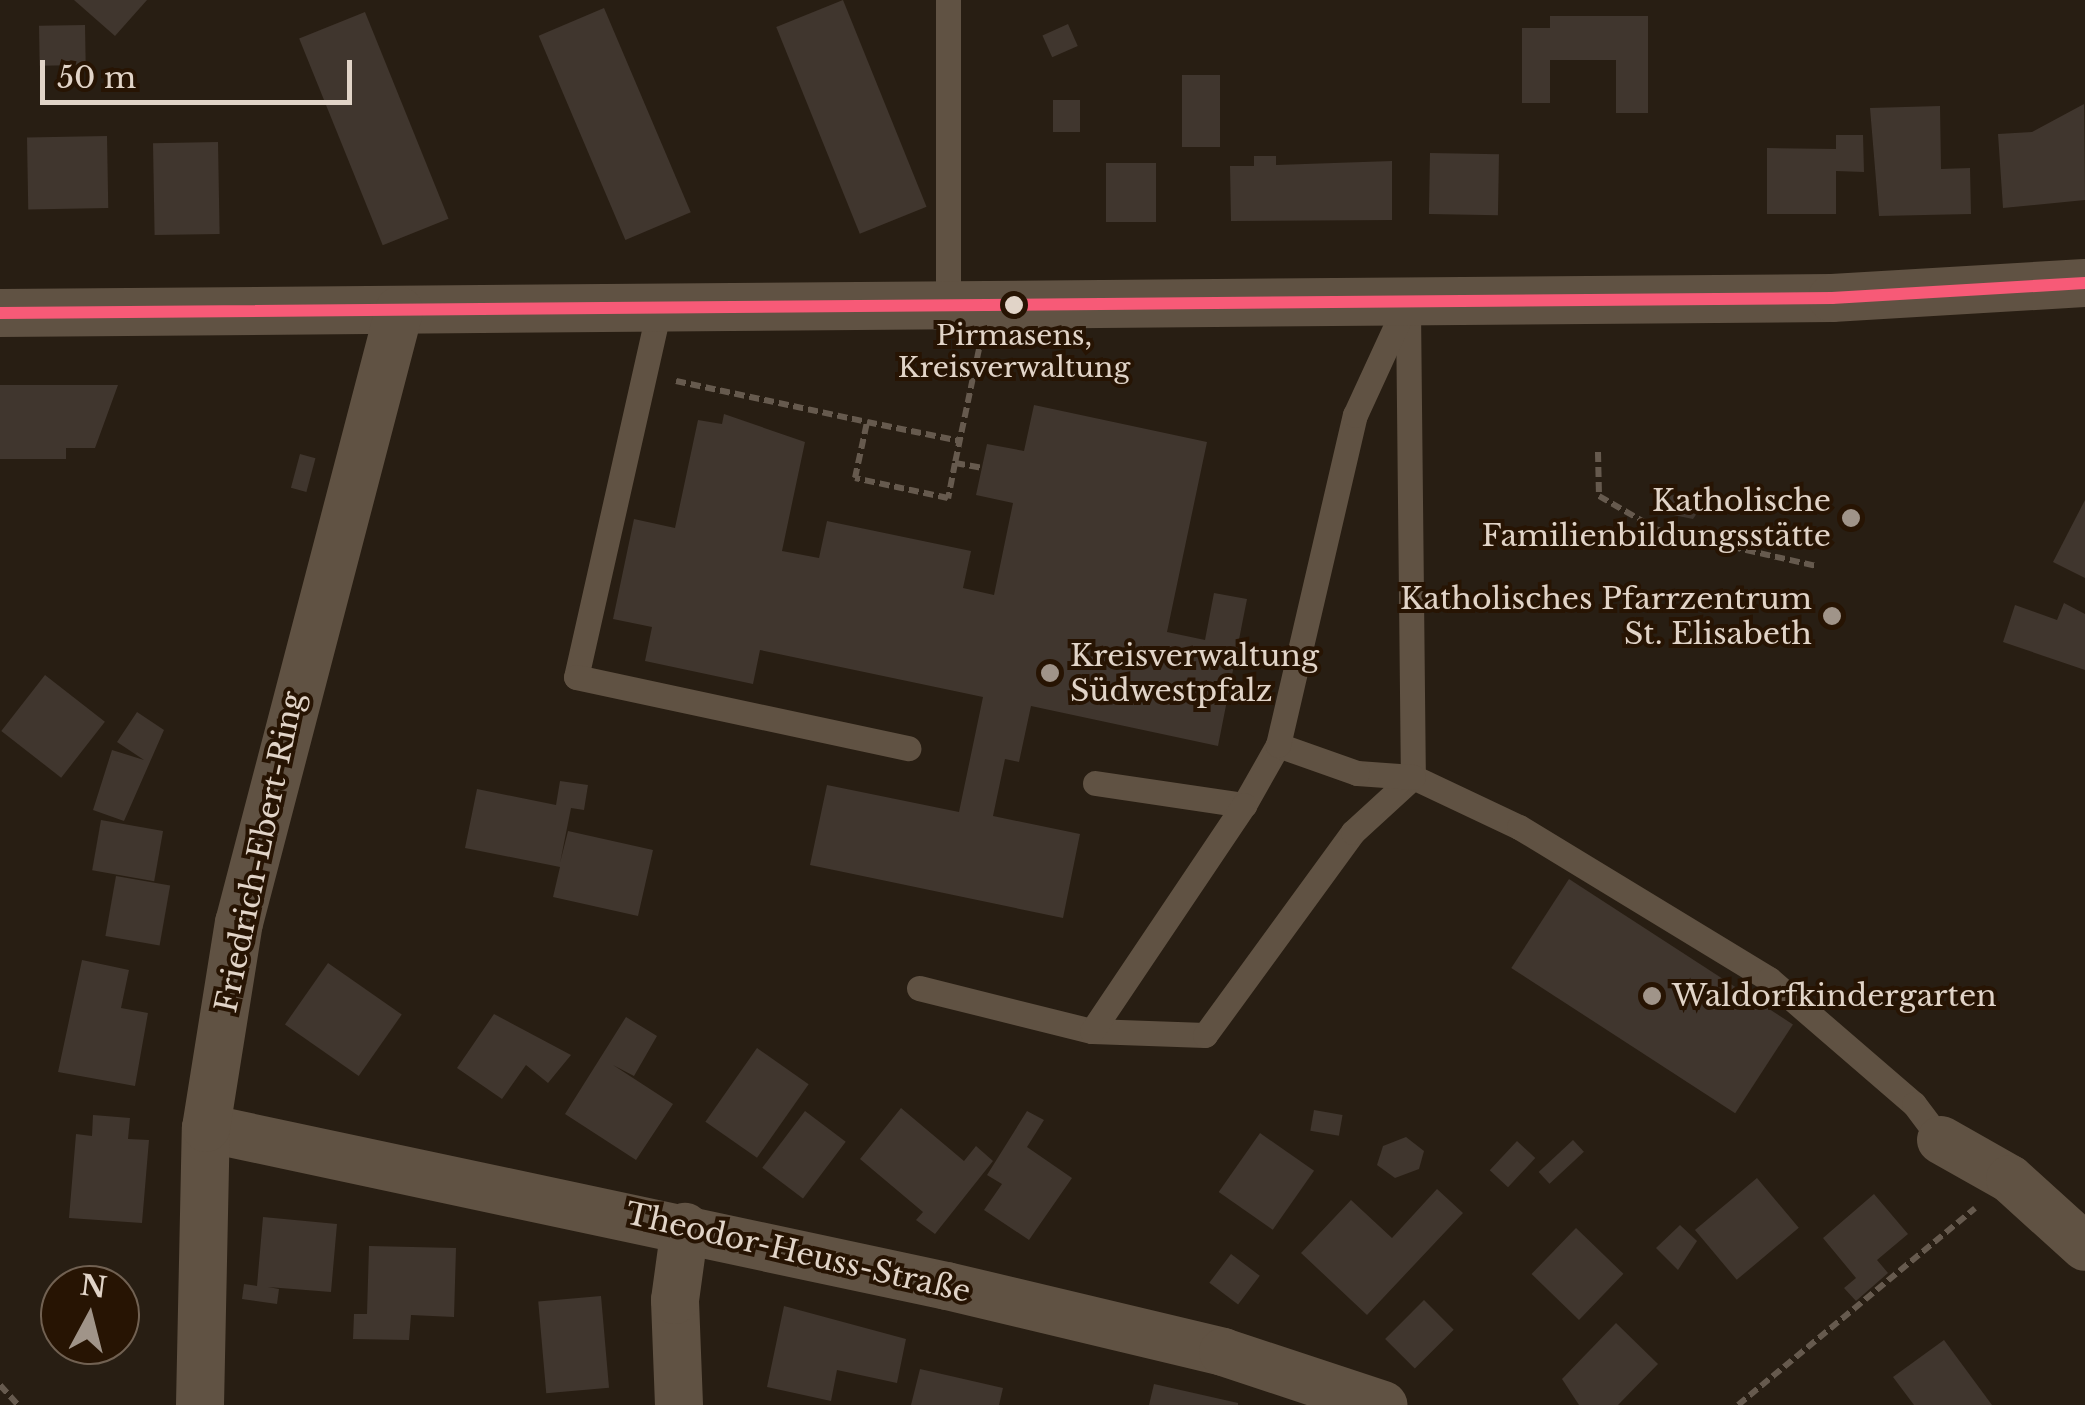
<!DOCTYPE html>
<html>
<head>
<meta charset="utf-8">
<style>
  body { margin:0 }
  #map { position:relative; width:2085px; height:1405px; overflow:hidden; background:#281e13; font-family:"Libre Baskerville",serif }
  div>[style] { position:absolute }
  .building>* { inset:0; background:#40362e; transform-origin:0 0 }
  .path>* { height:6px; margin-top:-3px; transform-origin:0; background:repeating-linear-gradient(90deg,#665a4e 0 10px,transparent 0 15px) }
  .lane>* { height:25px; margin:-12.5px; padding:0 12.5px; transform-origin:12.5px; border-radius:12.5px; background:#605243 }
  .street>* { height:48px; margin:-24px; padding:0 24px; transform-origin:24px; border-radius:24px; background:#605243 }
  .bus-1>* { height:12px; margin:-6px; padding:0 6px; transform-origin:6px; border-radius:6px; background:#f75a77 }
  .dots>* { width:28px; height:28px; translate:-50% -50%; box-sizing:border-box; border:5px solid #271403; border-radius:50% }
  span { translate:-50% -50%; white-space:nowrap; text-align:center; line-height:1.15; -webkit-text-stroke:8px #271403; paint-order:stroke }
  .bus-label { font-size:28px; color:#e1d4c8 }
  .poi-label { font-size:30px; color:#e1d4c8 }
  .right { translate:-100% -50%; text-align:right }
  .left { translate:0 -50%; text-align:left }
  .street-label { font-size:30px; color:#e1d4c8 }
  .north { position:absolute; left:40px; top:1265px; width:100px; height:100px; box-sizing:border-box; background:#271403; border:2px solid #716152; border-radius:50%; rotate:7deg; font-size:28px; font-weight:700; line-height:40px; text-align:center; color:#e1d4c8 }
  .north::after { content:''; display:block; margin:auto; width:35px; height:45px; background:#a09489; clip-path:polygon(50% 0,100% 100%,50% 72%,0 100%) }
  .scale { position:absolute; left:40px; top:60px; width:312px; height:45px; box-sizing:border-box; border:5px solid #e1d4c8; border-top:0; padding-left:12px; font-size:30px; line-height:35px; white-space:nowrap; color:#e1d4c8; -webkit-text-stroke:8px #271403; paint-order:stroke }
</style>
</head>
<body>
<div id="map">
  <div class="building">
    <div style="clip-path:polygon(74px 0,147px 0,115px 36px)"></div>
    <div style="left:843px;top:0;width:223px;height:72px;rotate:68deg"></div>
    <div style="left:604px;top:8px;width:222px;height:71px;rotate:67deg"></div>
    <div style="left:365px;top:12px;width:223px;height:71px;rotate:68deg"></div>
    <div style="clip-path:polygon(1550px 16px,1648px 16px,1648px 113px,1616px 113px,1616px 60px,1550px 60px,1550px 103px,1522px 103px,1522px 28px,1550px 28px)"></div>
    <div style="left:1068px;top:24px;width:24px;height:28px;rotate:66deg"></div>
    <div style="left:85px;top:25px;width:40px;height:46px;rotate:89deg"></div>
    <div style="left:1182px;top:75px;width:38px;height:72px"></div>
    <div style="left:1053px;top:100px;width:27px;height:32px"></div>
    <div style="clip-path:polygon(2084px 104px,2085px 200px,2003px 208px,1998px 134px,2032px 132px)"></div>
    <div style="clip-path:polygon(1940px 106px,1941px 169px,1970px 168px,1971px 214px,1879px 216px,1870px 108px)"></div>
    <div style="clip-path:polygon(1836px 135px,1863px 135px,1864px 172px,1836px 171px,1836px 214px,1767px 214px,1767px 148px,1836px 149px)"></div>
    <div style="left:107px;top:136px;width:72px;height:80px;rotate:89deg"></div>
    <div style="left:218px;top:142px;width:92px;height:65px;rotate:89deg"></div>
    <div style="left:1430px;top:153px;width:69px;height:61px;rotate:1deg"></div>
    <div style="clip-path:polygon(1254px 156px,1276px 156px,1276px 165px,1392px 161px,1392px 220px,1231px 221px,1230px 166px,1254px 166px)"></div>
    <div style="left:1106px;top:163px;width:50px;height:59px"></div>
    <div style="clip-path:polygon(0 385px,118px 385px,95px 448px,66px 448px,66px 459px,0 459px)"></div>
    <div style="clip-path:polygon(1034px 405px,1207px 442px,1167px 632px,1205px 640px,1214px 593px,1247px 599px,1218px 746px,1031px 706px,1019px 762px,1005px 759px,993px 816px,1080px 834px,1063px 918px,810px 865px,827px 785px,959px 812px,983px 697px,760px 650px,753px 684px,645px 661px,652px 627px,613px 619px,634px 519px,675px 528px,698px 420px,722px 424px,724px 414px,805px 442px,782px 551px,819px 558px,827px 521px,971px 551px,963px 588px,994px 595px,1013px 503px,976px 495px,987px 444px,1024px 451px)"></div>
    <div style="left:300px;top:454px;width:16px;height:35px;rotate:15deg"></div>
    <div style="clip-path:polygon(1692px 493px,1702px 506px,1693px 519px,1659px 512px,1665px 496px)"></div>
    <div style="clip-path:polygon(2085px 500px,2085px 578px,2053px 562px)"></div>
    <div style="clip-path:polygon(2064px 603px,2085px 614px,2085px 670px,2003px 642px,2015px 605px,2057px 620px)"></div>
    <div style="left:45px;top:675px;width:76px;height:71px;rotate:38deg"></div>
    <div style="clip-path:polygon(137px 712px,164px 730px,124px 821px,93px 810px,112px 750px,144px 760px,117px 742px)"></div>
    <div style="clip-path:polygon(560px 781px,588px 785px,584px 810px,571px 808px,560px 863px,568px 831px,653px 850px,638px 916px,553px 897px,560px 867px,465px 848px,477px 789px,556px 805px)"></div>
    <div style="left:101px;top:820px;width:63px;height:51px;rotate:10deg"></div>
    <div style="left:116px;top:876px;width:55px;height:61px;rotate:10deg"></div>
    <div style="left:1569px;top:879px;width:267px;height:106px;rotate:33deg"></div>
    <div style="clip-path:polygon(82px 960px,129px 970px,121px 1008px,148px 1013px,135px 1086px,58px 1072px)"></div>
    <div style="left:328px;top:963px;width:90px;height:75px;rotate:35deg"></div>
    <div style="clip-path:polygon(494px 1014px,571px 1055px,548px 1083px,526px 1065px,502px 1099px,457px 1068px)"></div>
    <div style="clip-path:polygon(626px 1017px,657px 1036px,634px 1076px,613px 1065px,673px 1104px,636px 1160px,565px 1114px)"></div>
    <div style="left:757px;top:1048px;width:63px;height:90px;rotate:35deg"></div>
    <div style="clip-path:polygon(901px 1108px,964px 1161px,976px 1146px,993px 1161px,935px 1234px,916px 1220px,923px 1212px,860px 1159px)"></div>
    <div style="left:1314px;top:1110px;width:29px;height:21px;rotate:10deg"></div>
    <div style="left:805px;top:1111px;width:51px;height:71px;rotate:37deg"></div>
    <div style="clip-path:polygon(1027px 1111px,1044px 1120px,1027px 1147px,1072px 1178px,1029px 1240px,984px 1210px,1002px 1184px,987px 1175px)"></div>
    <div style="clip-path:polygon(93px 1115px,130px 1118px,128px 1139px,149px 1140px,142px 1223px,69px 1218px,76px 1134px,92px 1136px)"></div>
    <div style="left:1260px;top:1133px;width:66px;height:72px;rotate:35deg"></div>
    <div style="clip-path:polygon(1406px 1137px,1424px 1151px,1419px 1169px,1395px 1178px,1377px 1165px,1383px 1146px)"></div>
    <div style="left:1573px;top:1140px;width:16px;height:47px;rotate:47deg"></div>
    <div style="left:1517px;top:1141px;width:25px;height:40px;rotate:43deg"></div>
    <div style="left:1757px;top:1178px;width:65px;height:81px;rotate:50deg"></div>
    <div style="clip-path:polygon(1437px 1189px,1463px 1213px,1367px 1315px,1301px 1253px,1351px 1200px,1392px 1238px)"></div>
    <div style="clip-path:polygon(1874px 1194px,1908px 1234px,1877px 1260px,1888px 1273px,1856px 1301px,1844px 1288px,1856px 1278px,1823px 1238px)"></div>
    <div style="clip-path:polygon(263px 1217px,337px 1224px,331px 1292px,268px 1287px,279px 1289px,277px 1304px,242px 1299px,244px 1284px,257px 1286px)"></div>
    <div style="clip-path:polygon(1680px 1225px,1697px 1241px,1678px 1270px,1656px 1248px)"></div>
    <div style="left:1576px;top:1228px;width:66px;height:64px;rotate:44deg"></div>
    <div style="clip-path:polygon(369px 1246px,456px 1248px,454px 1317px,411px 1315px,409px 1340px,353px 1339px,354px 1314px,367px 1314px)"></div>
    <div style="left:1231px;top:1254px;width:36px;height:36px;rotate:37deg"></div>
    <div style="left:601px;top:1296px;width:92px;height:63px;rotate:85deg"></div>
    <div style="left:1424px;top:1300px;width:42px;height:55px;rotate:45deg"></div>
    <div style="clip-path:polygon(784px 1306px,906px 1339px,897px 1383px,837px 1370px,831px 1401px,767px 1387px)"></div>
    <div style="clip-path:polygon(1616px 1323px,1658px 1364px,1618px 1405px,1579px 1405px,1562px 1379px)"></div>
    <div style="clip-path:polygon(1944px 1340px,1992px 1405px,1914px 1405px,1893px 1377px)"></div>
    <div style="clip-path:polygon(920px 1369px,1003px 1388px,999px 1405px,911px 1405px)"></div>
    <div style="clip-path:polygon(1154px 1384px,1238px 1403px,1238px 1405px,1149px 1405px)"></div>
  </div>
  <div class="path">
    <div style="left:979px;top:349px;width:116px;rotate:101.9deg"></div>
    <div style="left:955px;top:463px;width:27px;rotate:10deg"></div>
    <div style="left:676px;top:381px;width:195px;rotate:12.1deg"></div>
    <div style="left:1598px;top:452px;width:44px;rotate:88.7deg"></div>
    <div style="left:1599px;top:496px;width:68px;rotate:30deg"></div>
    <div style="left:1658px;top:530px;width:163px;rotate:12.8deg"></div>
    <div style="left:955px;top:463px;width:36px;rotate:101deg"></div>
    <div style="left:948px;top:498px;width:95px;rotate:-167.9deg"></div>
    <div style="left:855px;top:478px;width:57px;rotate:-77.9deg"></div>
    <div style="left:867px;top:422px;width:95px;rotate:11.5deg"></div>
    <div style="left:0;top:1385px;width:27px;rotate:48deg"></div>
    <div style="left:1738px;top:1405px;width:308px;rotate:-39.7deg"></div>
  </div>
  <div class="lane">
    <div style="left:948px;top:0;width:301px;rotate:90deg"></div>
    <div style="left:659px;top:309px;width:377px;rotate:102.7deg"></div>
    <div style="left:576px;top:677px;width:340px;rotate:12.1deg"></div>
    <div style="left:1408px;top:310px;width:467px;rotate:89.4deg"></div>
    <div style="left:1413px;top:777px;width:117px;rotate:25.3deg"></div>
    <div style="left:1519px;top:827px;width:293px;rotate:31.3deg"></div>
    <div style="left:1769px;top:979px;width:191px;rotate:40.8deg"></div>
    <div style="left:1914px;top:1104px;width:45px;rotate:53.1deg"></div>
    <div style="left:1095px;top:783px;width:151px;rotate:8.4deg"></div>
    <div style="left:1244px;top:805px;width:69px;rotate:-60.5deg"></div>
    <div style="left:919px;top:988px;width:178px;rotate:14deg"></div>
    <div style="left:1092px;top:1031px;width:113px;rotate:2deg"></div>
    <div style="left:1205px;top:1035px;width:251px;rotate:-53.9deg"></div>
    <div style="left:1353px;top:832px;width:81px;rotate:-42.5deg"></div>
    <div style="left:1413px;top:777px;width:56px;rotate:-175.9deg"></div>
    <div style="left:1357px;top:773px;width:84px;rotate:-160.5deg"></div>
    <div style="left:1278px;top:745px;width:339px;rotate:-76.9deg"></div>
    <div style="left:1355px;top:415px;width:127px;rotate:-65.3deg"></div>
    <div style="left:1092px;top:1031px;width:272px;rotate:-56.1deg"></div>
  </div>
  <div class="street">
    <div style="left:0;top:313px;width:1832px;rotate:-0.47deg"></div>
    <div style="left:1832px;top:298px;width:253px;rotate:-3.4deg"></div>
    <div style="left:206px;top:1128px;width:758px;rotate:12.04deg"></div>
    <div style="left:947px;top:1286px;width:284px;rotate:13.4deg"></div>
    <div style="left:1223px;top:1352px;width:169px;rotate:18.3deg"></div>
    <div style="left:1941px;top:1140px;width:79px;rotate:29.5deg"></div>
    <div style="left:2010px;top:1179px;width:101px;rotate:42.2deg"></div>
    <div style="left:200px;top:1405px;width:277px;rotate:-88.8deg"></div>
    <div style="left:206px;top:1128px;width:208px;rotate:-80.9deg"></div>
    <div style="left:239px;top:923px;width:633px;rotate:-75.35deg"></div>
    <div style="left:679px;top:1405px;width:105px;rotate:-92.2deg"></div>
    <div style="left:675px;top:1300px;width:74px;rotate:-82.2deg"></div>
  </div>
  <div class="bus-1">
    <div style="left:0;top:313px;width:1832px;rotate:-0.47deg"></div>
    <div style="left:1832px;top:298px;width:253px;rotate:-3.4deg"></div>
  </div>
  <div class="dots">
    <div style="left:1014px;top:305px;background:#e1d4c8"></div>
    <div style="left:1851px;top:518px;background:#a09489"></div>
    <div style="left:1832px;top:616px;background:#a09489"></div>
    <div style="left:1050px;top:673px;background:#a09489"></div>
    <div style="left:1652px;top:996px;background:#a09489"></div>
  </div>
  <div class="bus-label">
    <span style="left:1014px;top:352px">Pirmasens,<br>Kreisverwaltung</span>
  </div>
  <div class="poi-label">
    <span class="right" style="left:1831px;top:518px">Katholische<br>Familienbildungsstätte</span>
    <span class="right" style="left:1812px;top:616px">Katholisches Pfarrzentrum<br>St. Elisabeth</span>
    <span class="left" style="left:1070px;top:673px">Kreisverwaltung<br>Südwestpfalz</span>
    <span class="left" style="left:1672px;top:996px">Waldorfkindergarten</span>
  </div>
  <div class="street-label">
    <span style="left:260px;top:852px;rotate:-78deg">Friedrich-Ebert-Ring</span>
    <span style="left:798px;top:1253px;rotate:13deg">Theodor-Heuss-Straße</span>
  </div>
  <div class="north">N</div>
  <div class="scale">50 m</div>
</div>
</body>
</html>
